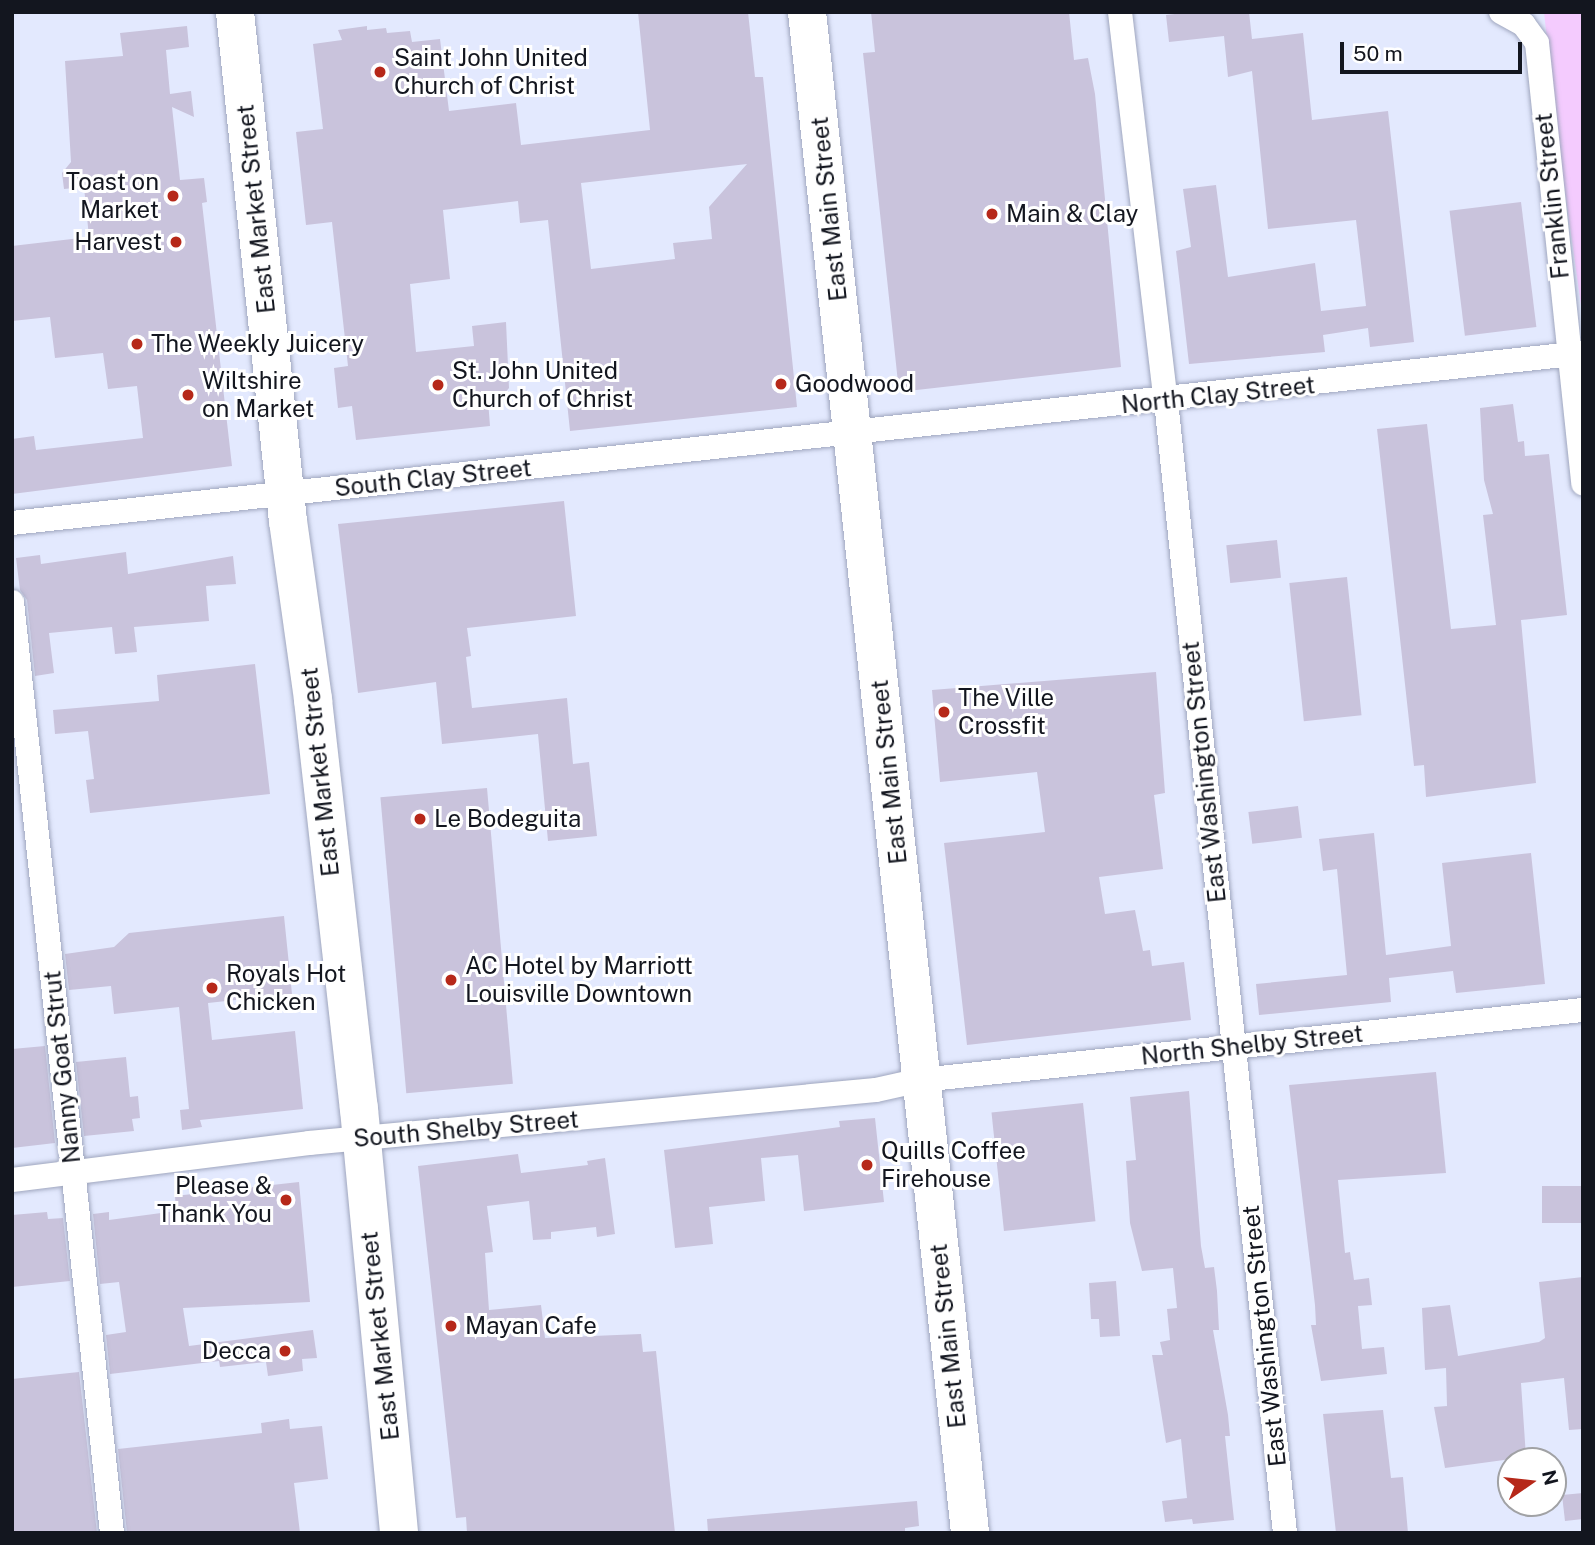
<!DOCTYPE html>
<html>
<head>
<meta charset="utf-8">
<style>
  body { margin:0 }
  #map { position:relative; width:1595px; height:1545px; overflow:hidden; background:#e3e9fe; font-family:"Public Sans",sans-serif }
  div>[style] { position:absolute }
  .green>* { inset:0; background:#f4cbfe }
  .building>* { inset:0; background:#c9c3dc; transform-origin:0 0 }
  .roads { filter:drop-shadow(0 0 2px #9fa6be) drop-shadow(0 0 2px #9fa6be) }
  .street>* { height:24px; margin:-12px; padding:0 12px; transform-origin:12px; border-radius:12px; background:#fff }
  .primary>* { height:38px; margin:-19px; padding:0 19px; transform-origin:19px; border-radius:19px; background:#fff }
  .dots>* { width:19px; height:19px; translate:-50% -50%; box-sizing:border-box; border:4px solid #fff; border-radius:50% }
  span { translate:-50% -50%; white-space:nowrap; text-align:center; line-height:1.15; -webkit-text-stroke:6px #fff; paint-order:stroke }
  .poi-label { font-size:24px; color:#13161f }
  .left { translate:0 -50%; text-align:left }
  .right { translate:-100% -50%; text-align:right }
  .street-label { font-size:24px; color:#13161f }
  .frame { position:absolute; inset:0; border:14px solid #13161f; pointer-events:none }
  .north { position:absolute; left:1497px; top:1447px; width:70px; height:70px; box-sizing:border-box; background:#fff; border:2px solid #a1a2a5; border-radius:50%; rotate:76deg; font-size:19px; font-weight:700; line-height:28px; text-align:center; color:#13161f }
  .north::after { content:''; display:block; margin:auto; width:24px; height:32px; background:#b62819; clip-path:polygon(50% 0,100% 100%,50% 72%,0 100%) }
  .scale { position:absolute; left:1340px; top:42px; width:182px; height:32px; box-sizing:border-box; border:4px solid #13161f; border-top:0; padding-left:9px; font-size:21px; line-height:24px; white-space:nowrap; color:#13161f; -webkit-text-stroke:5px #fff; paint-order:stroke }
</style>
</head>
<body>
<div id="map">
  <div class="green">
    <div style="clip-path:polygon(1544px 12px,1583px 12px,1583px 320px,1558px 141px)"></div>
  </div>
  <div class="building">
    <div style="clip-path:polygon(evenodd,638px 12px,748px 12px,755px 77px,763px 77px,797px 407px,570px 431px,548px 220px,520px 223px,518px 201px,443px 210px,450px 279px,410px 284px,416px 352px,474px 346px,472px 326px,506px 322px,509px 388px,500px 399px,488px 400px,490px 426px,356px 440px,352px 406px,338px 408px,334px 368px,348px 366px,332px 222px,306px 225px,296px 132px,323px 129px,313px 44px,342px 40px,338px 30px,367px 26px,367px 30px,386px 28px,387px 33px,410px 31px,412px 42px,440px 39px,449px 111px,516px 103px,521px 145px,650px 130px,638px 12px,747px 164px,709px 207px,712px 239px,673px 243px,675px 259px,591px 269px,581px 183px,747px 164px)"></div>
    <div style="clip-path:polygon(871px 12px,1069px 12px,1074px 60px,1088px 58px,1095px 94px,1121px 367px,899px 392px,863px 53px,875px 52px)"></div>
    <div style="clip-path:polygon(1192px 12px,1249px 12px,1252px 39px,1303px 33px,1312px 120px,1388px 111px,1414px 342px,1370px 347px,1368px 328px,1323px 335px,1325px 352px,1189px 364px,1176px 251px,1191px 247px,1183px 189px,1216px 185px,1228px 277px,1315px 263px,1321px 311px,1366px 306px,1356px 220px,1268px 229px,1252px 71px,1228px 77px,1224px 36px,1169px 42px,1166px 15px)"></div>
    <div style="clip-path:polygon(187px 26px,189px 47px,166px 50px,170px 94px,191px 91px,194px 117px,172px 107px,180px 180px,204px 178px,207px 202px,202px 203px,232px 466px,12px 494px,12px 439px,34px 436px,36px 450px,143px 438px,137px 386px,108px 389px,103px 353px,55px 358px,50px 317px,12px 321px,12px 246px,89px 237px,84px 187px,64px 189px,62px 173px,71px 162px,65px 61px,123px 56px,120px 33px)"></div>
    <div style="left:1521px;top:202px;width:126px;height:72px;rotate:83deg"></div>
    <div style="clip-path:polygon(1513px 404px,1518px 442px,1524px 441px,1525px 456px,1549px 454px,1567px 615px,1521px 620px,1536px 783px,1426px 797px,1424px 765px,1414px 766px,1377px 429px,1427px 424px,1451px 629px,1496px 625px,1483px 515px,1493px 514px,1484px 480px,1480px 408px)"></div>
    <div style="clip-path:polygon(564px 501px,576px 616px,467px 628px,471px 656px,466px 657px,472px 708px,567px 698px,573px 764px,589px 762px,597px 836px,548px 841px,538px 734px,442px 744px,436px 682px,358px 693px,338px 524px)"></div>
    <div style="left:1277px;top:540px;width:38px;height:51px;rotate:84deg"></div>
    <div style="clip-path:polygon(126px 552px,128px 574px,233px 556px,236px 584px,206px 586px,209px 621px,134px 627px,137px 652px,115px 654px,112px 627px,49px 633px,54px 673px,35px 676px,27px 600px,20px 590px,16px 558px,40px 555px,41px 564px)"></div>
    <div style="left:1347px;top:577px;width:139px;height:58px;rotate:84deg"></div>
    <div style="clip-path:polygon(255px 664px,270px 794px,90px 813px,86px 780px,94px 779px,88px 731px,55px 734px,53px 710px,159px 701px,157px 675px)"></div>
    <div style="clip-path:polygon(1156px 672px,1165px 793px,1154px 795px,1163px 869px,1099px 877px,1105px 914px,1135px 910px,1143px 951px,1150px 950px,1152px 966px,1184px 962px,1191px 1020px,967px 1045px,944px 843px,1045px 832px,1037px 772px,940px 782px,932px 690px)"></div>
    <div style="left:487px;top:788px;width:297px;height:107px;rotate:85deg"></div>
    <div style="left:1298px;top:806px;width:32px;height:50px;rotate:83deg"></div>
    <div style="clip-path:polygon(1374px 833px,1386px 955px,1451px 946px,1442px 863px,1531px 853px,1545px 984px,1456px 993px,1453px 971px,1389px 978px,1391px 1002px,1259px 1015px,1256px 984px,1347px 975px,1337px 869px,1323px 871px,1319px 839px)"></div>
    <div style="clip-path:polygon(284px 916px,292px 994px,208px 1003px,212px 1040px,295px 1031px,303px 1109px,200px 1120px,202px 1127px,182px 1130px,180px 1110px,189px 1109px,179px 1007px,114px 1014px,111px 986px,69px 990px,65px 954px,114px 947px,129px 933px)"></div>
    <div style="clip-path:polygon(45px 1046px,55px 1143px,12px 1148px,12px 1049px)"></div>
    <div style="clip-path:polygon(126px 1057px,130px 1097px,138px 1096px,140px 1118px,132px 1119px,134px 1131px,84px 1136px,76px 1062px)"></div>
    <div style="clip-path:polygon(1436px 1072px,1446px 1173px,1338px 1180px,1345px 1253px,1350px 1252px,1354px 1280px,1369px 1278px,1372px 1305px,1358px 1306px,1362px 1349px,1384px 1347px,1387px 1374px,1321px 1381px,1311px 1325px,1316px 1325px,1315px 1305px,1289px 1085px)"></div>
    <div style="clip-path:polygon(1189px 1091px,1201px 1246px,1205px 1268px,1214px 1267px,1217px 1291px,1219px 1330px,1213px 1330px,1228px 1415px,1230px 1436px,1225px 1436px,1234px 1520px,1193px 1524px,1192px 1519px,1165px 1522px,1162px 1501px,1187px 1498px,1181px 1439px,1166px 1443px,1152px 1355px,1163px 1355px,1160px 1342px,1170px 1340px,1167px 1309px,1177px 1308px,1173px 1268px,1142px 1271px,1130px 1223px,1126px 1161px,1136px 1160px,1130px 1097px)"></div>
    <div style="left:1083px;top:1103px;width:119px;height:92px;rotate:84deg"></div>
    <div style="clip-path:polygon(875px 1118px,884px 1202px,804px 1211px,798px 1155px,761px 1158px,765px 1201px,709px 1207px,713px 1244px,675px 1248px,664px 1150px,840px 1127px,839px 1121px)"></div>
    <div style="clip-path:polygon(518px 1154px,521px 1173px,588px 1165px,587px 1161px,605px 1158px,615px 1234px,597px 1237px,596px 1227px,551px 1232px,551px 1239px,533px 1240px,529px 1201px,487px 1206px,493px 1252px,485px 1253px,489px 1310px,541px 1305px,545px 1338px,641px 1334px,643px 1352px,656px 1351px,675px 1533px,467px 1533px,466px 1517px,456px 1518px,418px 1166px)"></div>
    <div style="clip-path:polygon(299px 1182px,310px 1302px,183px 1308px,189px 1346px,313px 1330px,317px 1358px,302px 1359px,303px 1371px,268px 1376px,266px 1362px,220px 1367px,219px 1361px,110px 1374px,106px 1335px,126px 1332px,119px 1282px,100px 1284px,93px 1214px,109px 1212px,109px 1220px,176px 1211px,175px 1196px)"></div>
    <div style="left:1583px;top:1186px;width:37px;height:41px;rotate:90deg"></div>
    <div style="clip-path:polygon(47px 1212px,48px 1219px,63px 1218px,70px 1281px,12px 1287px,12px 1215px)"></div>
    <div style="clip-path:polygon(1583px 1277px,1583px 1429px,1569px 1430px,1564px 1378px,1521px 1383px,1526px 1457px,1445px 1468px,1434px 1407px,1447px 1406px,1446px 1368px,1425px 1370px,1422px 1308px,1450px 1305px,1458px 1356px,1539px 1342px,1545px 1338px,1539px 1282px)"></div>
    <div style="clip-path:polygon(1116px 1281px,1120px 1336px,1100px 1337px,1099px 1319px,1091px 1319px,1089px 1283px)"></div>
    <div style="clip-path:polygon(79px 1372px,97px 1533px,12px 1533px,12px 1379px)"></div>
    <div style="clip-path:polygon(1383px 1410px,1391px 1478px,1403px 1477px,1408px 1533px,1336px 1533px,1323px 1414px)"></div>
    <div style="clip-path:polygon(289px 1419px,290px 1429px,322px 1426px,328px 1479px,294px 1483px,300px 1533px,127px 1533px,118px 1449px,262px 1433px,261px 1423px)"></div>
    <div style="clip-path:polygon(1583px 1493px,1583px 1519px,1565px 1521px,1562px 1495px)"></div>
    <div style="clip-path:polygon(917px 1501px,919px 1526px,905px 1528px,905px 1533px,708px 1533px,707px 1519px)"></div>
  </div>
  <div class="roads">
    <div class="street">
      <div style="left:1120px;top:12px;width:392px;rotate:83.3deg"></div>
      <div style="left:1166px;top:401px;width:1138px;rotate:84deg"></div>
      <div style="left:1501px;top:12px;width:26px;rotate:29deg"></div>
      <div style="left:1524px;top:25px;width:22px;rotate:54deg"></div>
      <div style="left:1537px;top:43px;width:443px;rotate:84deg"></div>
      <div style="left:12px;top:523px;width:1580px;rotate:-6.18deg"></div>
      <div style="left:12px;top:602px;width:936px;rotate:83.87deg"></div>
      <div style="left:12px;top:1180px;width:299px;rotate:-7.1deg"></div>
      <div style="left:309px;top:1143px;width:569px;rotate:-5.34deg"></div>
      <div style="left:876px;top:1090px;width:46px;rotate:-12.5deg"></div>
      <div style="left:921px;top:1080px;width:666px;rotate:-6.04deg"></div>
    </div>
    <div class="primary">
      <div style="left:235px;top:12px;width:512px;rotate:84.06deg"></div>
      <div style="left:288px;top:521px;width:181px;rotate:82deg"></div>
      <div style="left:313px;top:700px;width:412px;rotate:83.6deg"></div>
      <div style="left:359px;top:1109px;width:426px;rotate:84.6deg"></div>
      <div style="left:807px;top:12px;width:1530px;rotate:83.88deg"></div>
    </div>
  </div>
  <div class="dots">
    <div style="left:380px;top:72px;background:#b62819"></div>
    <div style="left:173px;top:196px;background:#b62819"></div>
    <div style="left:992px;top:214px;background:#b62819"></div>
    <div style="left:176px;top:242px;background:#b62819"></div>
    <div style="left:137px;top:344px;background:#b62819"></div>
    <div style="left:781px;top:384px;background:#b62819"></div>
    <div style="left:438px;top:385px;background:#b62819"></div>
    <div style="left:188px;top:395px;background:#b62819"></div>
    <div style="left:944px;top:712px;background:#b62819"></div>
    <div style="left:420px;top:819px;background:#b62819"></div>
    <div style="left:451px;top:980px;background:#b62819"></div>
    <div style="left:212px;top:988px;background:#b62819"></div>
    <div style="left:867px;top:1165px;background:#b62819"></div>
    <div style="left:286px;top:1200px;background:#b62819"></div>
    <div style="left:451px;top:1326px;background:#b62819"></div>
    <div style="left:285px;top:1351px;background:#b62819"></div>
  </div>
  <div class="poi-label">
    <span class="left" style="left:394px;top:72px">Saint John United<br>Church of Christ</span>
    <span class="right" style="left:159px;top:196px">Toast on<br>Market</span>
    <span class="left" style="left:1006px;top:214px">Main &amp; Clay</span>
    <span class="right" style="left:162px;top:242px">Harvest</span>
    <span class="left" style="left:151px;top:344px">The Weekly Juicery</span>
    <span class="left" style="left:452px;top:385px">St. John United<br>Church of Christ</span>
    <span class="left" style="left:202px;top:395px">Wiltshire<br>on Market</span>
    <span class="left" style="left:795px;top:384px">Goodwood</span>
    <span class="left" style="left:958px;top:712px">The Ville<br>Crossfit</span>
    <span class="left" style="left:434px;top:819px">Le Bodeguita</span>
    <span class="left" style="left:465px;top:980px">AC Hotel by Marriott<br>Louisville Downtown</span>
    <span class="left" style="left:226px;top:988px">Royals Hot<br>Chicken</span>
    <span class="left" style="left:881px;top:1165px">Quills Coffee<br>Firehouse</span>
    <span class="right" style="left:272px;top:1200px">Please &amp;<br>Thank You</span>
    <span class="left" style="left:465px;top:1326px">Mayan Cafe</span>
    <span class="right" style="left:271px;top:1351px">Decca</span>
  </div>
  <div class="street-label">
    <span style="left:1552px;top:196px;rotate:-96deg">Franklin Street</span>
    <span style="left:256px;top:209px;rotate:-96deg">East Market Street</span>
    <span style="left:829px;top:209px;rotate:-96deg">East Main Street</span>
    <span style="left:1218px;top:395px;rotate:-6deg">North Clay Street</span>
    <span style="left:433px;top:478px;rotate:-6deg">South Clay Street</span>
    <span style="left:320px;top:772px;rotate:-96deg">East Market Street</span>
    <span style="left:889px;top:772px;rotate:-96deg">East Main Street</span>
    <span style="left:1204px;top:772px;rotate:-96deg">East Washington Street</span>
    <span style="left:1252px;top:1045px;rotate:-6deg">North Shelby Street</span>
    <span style="left:62px;top:1067px;rotate:-96deg">Nanny Goat Strut</span>
    <span style="left:466px;top:1129px;rotate:-5deg">South Shelby Street</span>
    <span style="left:380px;top:1336px;rotate:-96deg">East Market Street</span>
    <span style="left:948px;top:1336px;rotate:-96deg">East Main Street</span>
    <span style="left:1264px;top:1336px;rotate:-96deg">East Washington Street</span>
  </div>
  <div class="frame"></div>
  <div class="north">N</div>
  <div class="scale">50 m</div>
</div>
</body>
</html>
